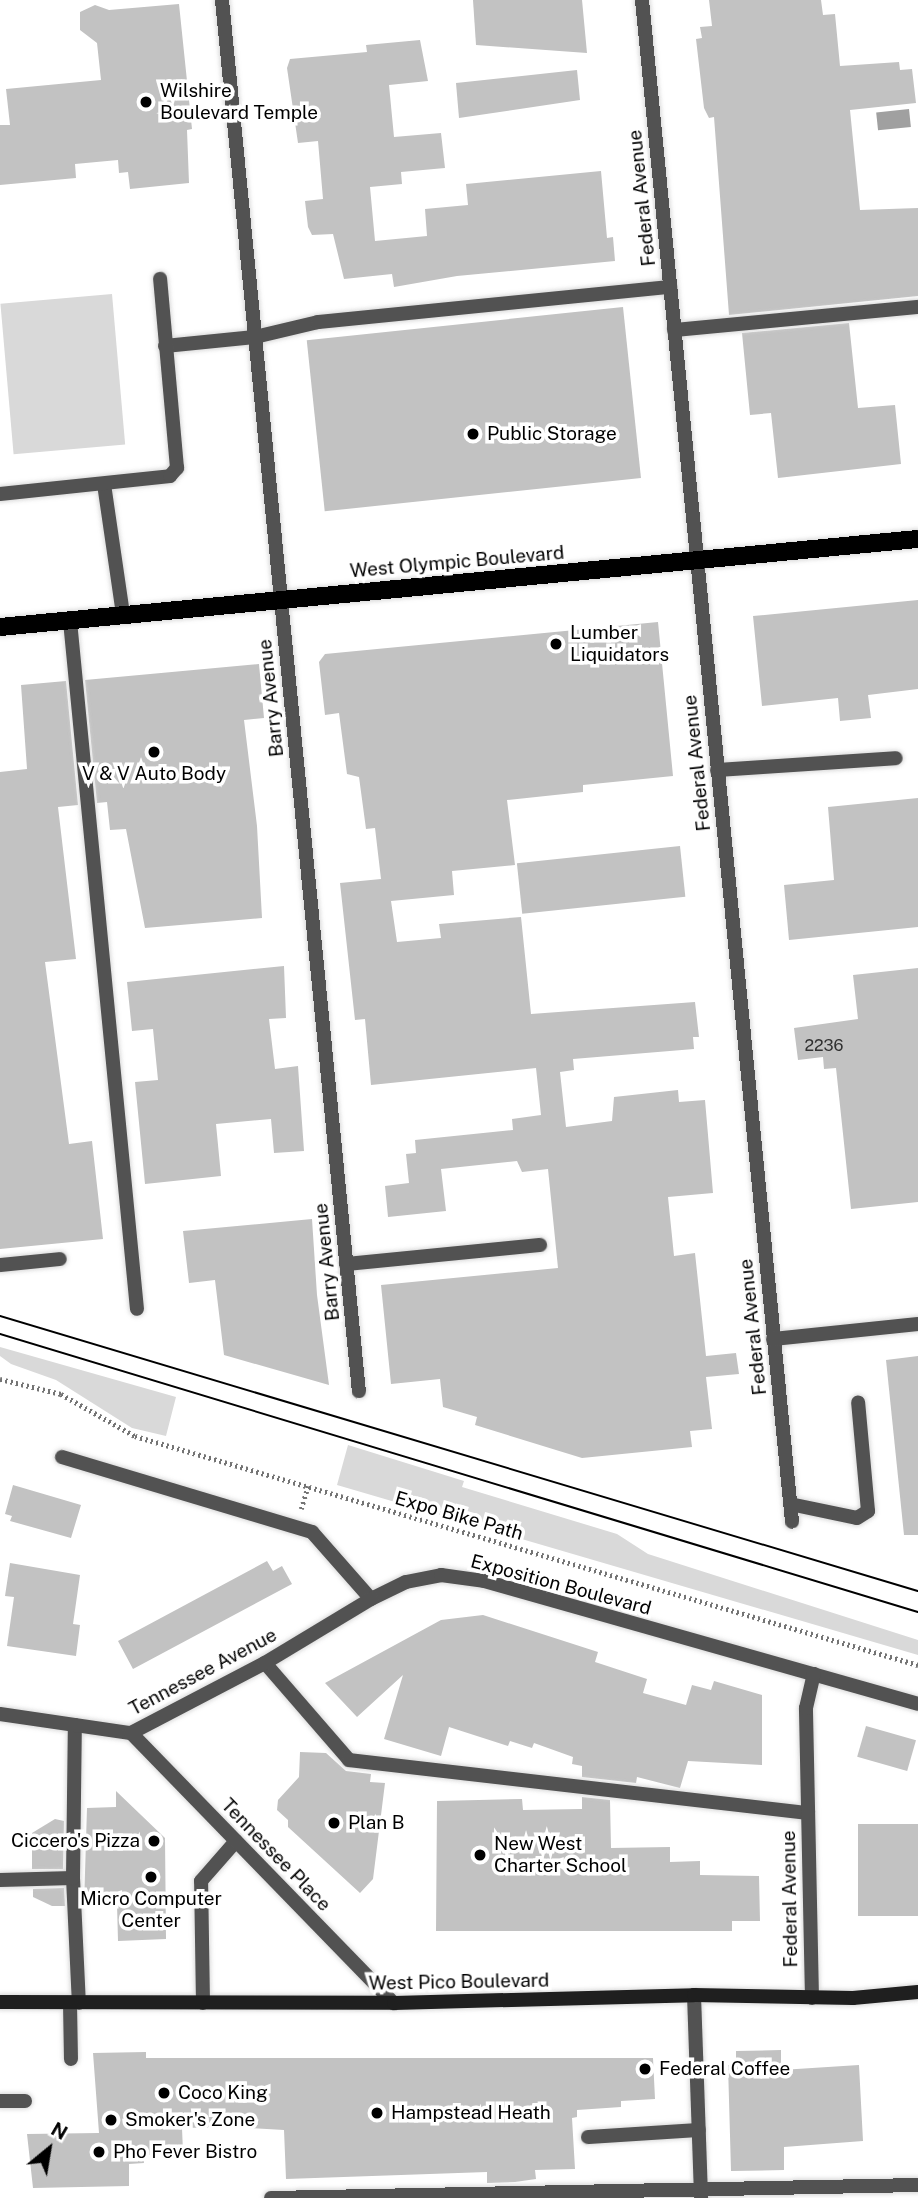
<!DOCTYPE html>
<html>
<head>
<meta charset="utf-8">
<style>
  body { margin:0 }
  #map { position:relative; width:918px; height:2198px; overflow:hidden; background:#fff; font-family:"Public Sans",sans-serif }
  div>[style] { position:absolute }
  .green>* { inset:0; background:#d9d9d9; transform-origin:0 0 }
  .water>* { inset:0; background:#a0a0a0; transform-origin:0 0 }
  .building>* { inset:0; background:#c2c2c2; transform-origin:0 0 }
  .path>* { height:4.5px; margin-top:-2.25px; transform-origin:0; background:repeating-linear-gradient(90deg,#747474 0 2px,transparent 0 5.5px) }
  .roads { filter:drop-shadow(0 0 2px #dbdbdb) drop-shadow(0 0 2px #dbdbdb) }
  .lane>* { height:14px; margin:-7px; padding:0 7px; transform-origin:7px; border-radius:7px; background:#525252 }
  .street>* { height:14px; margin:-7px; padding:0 7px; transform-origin:7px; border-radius:7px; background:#525252 }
  .secondary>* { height:14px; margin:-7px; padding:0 7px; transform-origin:7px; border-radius:7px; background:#1f1f1f }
  .primary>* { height:18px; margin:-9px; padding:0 9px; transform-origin:9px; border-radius:9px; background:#000 }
  .tram>* { height:2px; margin:-1px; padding:0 1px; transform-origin:1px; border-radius:1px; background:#000 }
  .dots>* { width:19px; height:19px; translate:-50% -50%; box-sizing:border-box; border:4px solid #fff; border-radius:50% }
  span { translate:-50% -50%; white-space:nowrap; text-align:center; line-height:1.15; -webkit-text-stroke:7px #fff; paint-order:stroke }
  .number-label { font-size:16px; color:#303030 }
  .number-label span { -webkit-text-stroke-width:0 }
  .poi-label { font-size:19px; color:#000 }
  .left { translate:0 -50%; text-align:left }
  .right { translate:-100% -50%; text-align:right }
  .street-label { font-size:19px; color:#000 }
  .north { position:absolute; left:14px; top:2114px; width:70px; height:70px; -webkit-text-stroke:5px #fff; paint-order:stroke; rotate:30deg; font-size:19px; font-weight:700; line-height:28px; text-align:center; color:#000 }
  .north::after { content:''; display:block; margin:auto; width:24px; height:32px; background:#000; clip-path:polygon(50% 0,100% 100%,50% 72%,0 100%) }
</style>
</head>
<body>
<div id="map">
  <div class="green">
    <div style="left:112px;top:294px;width:151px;height:112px;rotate:85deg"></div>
    <div style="clip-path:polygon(0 1347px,176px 1397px,166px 1436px,132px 1428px,56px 1380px,11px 1364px,0 1356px)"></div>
    <div style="clip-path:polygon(348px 1445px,464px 1481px,462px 1487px,617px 1534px,648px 1554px,918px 1640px,918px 1655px,337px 1485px)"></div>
  </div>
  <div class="water">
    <div style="left:909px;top:109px;width:18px;height:33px;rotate:84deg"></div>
  </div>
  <div class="building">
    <div style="clip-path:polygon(473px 0,582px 0,587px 53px,476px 45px)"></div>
    <div style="clip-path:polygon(709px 0,821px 0,823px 15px,835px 14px,840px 66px,899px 62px,900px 70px,912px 69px,916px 103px,850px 110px,860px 210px,918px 208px,918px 296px,729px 315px,714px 117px,709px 118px,704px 108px,696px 39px,702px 38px,700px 27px,712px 26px)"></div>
    <div style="clip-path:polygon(179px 4px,192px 129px,187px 130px,189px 183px,130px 189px,128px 172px,119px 173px,118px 160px,75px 164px,76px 178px,0 185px,0 125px,10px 125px,6px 89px,101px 80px,97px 43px,80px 30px,80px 12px,95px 5px,109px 10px)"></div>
    <div style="clip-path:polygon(420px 40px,428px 81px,389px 85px,394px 137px,441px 133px,445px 168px,401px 172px,402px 184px,370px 187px,375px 241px,427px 236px,425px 209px,468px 205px,466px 184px,601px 171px,607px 238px,613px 237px,615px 261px,457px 276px,394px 287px,392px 274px,344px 279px,333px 234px,312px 235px,308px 227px,305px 201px,323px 199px,318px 141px,298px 143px,287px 68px,290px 59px,367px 52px,366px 45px)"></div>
    <div style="clip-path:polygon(577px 70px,580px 100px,459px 118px,456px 83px)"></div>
    <div style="left:623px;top:307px;width:172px;height:318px;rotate:84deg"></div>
    <div style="clip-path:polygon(849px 323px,858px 408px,895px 405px,901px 464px,778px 478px,771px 413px,750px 415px,742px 333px)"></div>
    <div style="clip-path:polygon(918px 600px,918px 689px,868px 695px,871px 718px,840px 721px,838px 698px,762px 706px,753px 616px)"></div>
    <div style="clip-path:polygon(658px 622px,673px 776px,583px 785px,583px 792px,507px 800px,515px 865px,452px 871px,454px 895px,391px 901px,397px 942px,441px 938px,439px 924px,521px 917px,531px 1014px,695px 1002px,699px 1037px,693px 1037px,694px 1049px,573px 1059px,574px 1070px,560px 1072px,566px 1127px,612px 1121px,614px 1097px,678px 1090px,679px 1102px,705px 1100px,713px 1193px,668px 1197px,674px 1256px,695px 1253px,706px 1356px,736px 1353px,739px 1374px,706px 1377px,712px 1429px,690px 1431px,692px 1447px,582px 1458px,475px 1425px,477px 1417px,443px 1407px,440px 1379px,391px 1384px,381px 1285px,558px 1268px,548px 1169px,522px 1172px,517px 1161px,441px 1169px,446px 1211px,388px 1217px,385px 1186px,409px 1183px,406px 1154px,416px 1153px,415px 1140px,513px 1130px,512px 1119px,541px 1115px,536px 1068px,371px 1085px,365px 1019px,355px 1020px,340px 883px,381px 879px,375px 828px,366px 829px,359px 777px,347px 774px,339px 713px,325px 715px,319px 662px,325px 654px)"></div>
    <div style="clip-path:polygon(259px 664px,264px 718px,244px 720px,257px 826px,262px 918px,145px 928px,126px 829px,110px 830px,107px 802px,97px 803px,85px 680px)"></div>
    <div style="clip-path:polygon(66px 681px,78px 805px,58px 807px,76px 959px,45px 962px,69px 1144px,92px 1141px,103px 1239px,0 1249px,0 772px,27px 769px,21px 685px)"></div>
    <div style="clip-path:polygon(918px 798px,918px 927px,789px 940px,784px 885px,834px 880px,828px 807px)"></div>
    <div style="left:680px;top:846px;width:51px;height:164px;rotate:84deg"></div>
    <div style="clip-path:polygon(284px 966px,286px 1018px,269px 1019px,275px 1069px,298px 1066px,304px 1151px,274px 1153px,271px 1119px,216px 1124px,221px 1176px,145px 1184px,135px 1082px,158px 1080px,153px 1029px,132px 1031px,127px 982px)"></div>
    <div style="clip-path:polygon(918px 968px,918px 1202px,851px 1209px,836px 1068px,824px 1069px,823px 1057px,798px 1060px,794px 1028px,858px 1019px,853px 975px)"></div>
    <div style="clip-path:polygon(312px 1219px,317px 1295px,329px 1385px,224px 1355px,215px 1280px,189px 1283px,183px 1231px)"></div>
    <div style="clip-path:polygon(918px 1356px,918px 1535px,904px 1535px,886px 1360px)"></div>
    <div style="clip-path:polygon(13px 1485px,81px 1505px,71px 1538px,10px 1521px,12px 1516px,5px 1514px)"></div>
    <div style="clip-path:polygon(267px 1561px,273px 1571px,282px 1566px,292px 1584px,133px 1669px,118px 1641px)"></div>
    <div style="clip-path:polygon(10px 1563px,80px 1575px,73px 1624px,80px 1625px,76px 1656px,7px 1646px,14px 1597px,5px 1596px)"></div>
    <div style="clip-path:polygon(483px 1615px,598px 1652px,595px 1662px,647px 1679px,643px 1693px,686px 1705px,692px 1685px,711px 1690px,714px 1681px,762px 1695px,762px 1765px,688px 1761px,680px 1788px,637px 1777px,636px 1783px,582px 1777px,582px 1766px,572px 1764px,573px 1757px,534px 1743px,532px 1748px,510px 1741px,508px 1746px,449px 1727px,441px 1756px,384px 1739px,403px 1675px,357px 1717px,325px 1683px,441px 1620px)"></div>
    <div style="left:866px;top:1726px;width:52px;height:32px;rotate:16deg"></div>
    <div style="clip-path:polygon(300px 1752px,326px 1753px,346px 1771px,371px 1774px,370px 1782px,385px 1783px,373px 1879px,360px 1893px,288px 1827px,288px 1820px,277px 1810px,278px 1800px,299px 1777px)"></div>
    <div style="clip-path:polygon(116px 1791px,165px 1838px,166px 1939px,118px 1941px,117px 1904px,84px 1905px,87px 1808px,116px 1807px)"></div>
    <div style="clip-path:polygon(582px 1797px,610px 1800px,611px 1848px,670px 1847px,670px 1862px,700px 1861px,700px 1875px,759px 1876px,760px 1921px,732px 1921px,732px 1931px,436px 1931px,437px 1801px,522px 1799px,523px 1810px,582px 1809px)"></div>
    <div style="clip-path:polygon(55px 1819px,64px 1821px,63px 1869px,32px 1869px,32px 1833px)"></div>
    <div style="left:858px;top:1824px;width:60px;height:92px"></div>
    <div style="clip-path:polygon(64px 1888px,65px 1906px,52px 1906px,33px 1897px,33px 1889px)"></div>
    <div style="clip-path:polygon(781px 2050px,781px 2070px,859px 2065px,863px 2141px,784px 2147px,784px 2170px,731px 2171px,728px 2065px,736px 2065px,736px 2051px)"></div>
    <div style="clip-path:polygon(146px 2052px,146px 2058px,653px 2058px,655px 2099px,621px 2101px,621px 2107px,577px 2110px,577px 2117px,572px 2118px,575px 2169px,535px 2170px,536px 2179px,515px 2182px,487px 2183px,487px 2172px,286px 2179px,284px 2130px,232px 2127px,182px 2128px,183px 2152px,152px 2154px,143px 2157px,144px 2163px,129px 2164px,129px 2186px,33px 2188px,27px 2134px,99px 2133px,93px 2053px)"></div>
  </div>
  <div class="path">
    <div style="left:0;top:1379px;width:63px;rotate:13.8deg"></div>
    <div style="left:61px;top:1394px;width:85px;rotate:29.6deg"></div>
    <div style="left:135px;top:1436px;width:816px;rotate:16.3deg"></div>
    <div style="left:301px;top:1509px;width:24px;rotate:-73deg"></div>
  </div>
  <div class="roads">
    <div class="lane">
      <div style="left:674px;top:330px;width:245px;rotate:-5.4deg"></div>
      <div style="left:165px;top:346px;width:90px;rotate:-5.7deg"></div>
      <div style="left:255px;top:337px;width:65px;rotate:-13.4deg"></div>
      <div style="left:318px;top:322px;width:354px;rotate:-5.7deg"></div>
      <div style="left:104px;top:484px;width:132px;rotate:81.7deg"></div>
      <div style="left:0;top:494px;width:171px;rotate:-6deg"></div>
      <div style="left:170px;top:476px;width:11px;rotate:-49deg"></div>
      <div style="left:177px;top:468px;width:190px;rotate:-95.1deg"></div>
      <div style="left:70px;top:621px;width:691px;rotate:84.44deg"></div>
      <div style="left:717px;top:770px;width:179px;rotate:-3.8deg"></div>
      <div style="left:346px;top:1264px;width:195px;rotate:-5.6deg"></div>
      <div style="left:0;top:1265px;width:60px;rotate:-5.7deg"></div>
      <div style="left:790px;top:1504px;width:68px;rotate:11.8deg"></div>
      <div style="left:857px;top:1518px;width:13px;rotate:-32deg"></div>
      <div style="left:868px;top:1511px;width:109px;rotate:-95.2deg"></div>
      <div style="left:265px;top:1663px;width:128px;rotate:49.1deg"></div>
      <div style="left:349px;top:1760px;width:462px;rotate:6.6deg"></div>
      <div style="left:73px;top:1878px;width:125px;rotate:87.3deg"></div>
      <div style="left:0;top:1880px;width:73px;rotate:-1.6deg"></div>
      <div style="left:73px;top:1878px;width:153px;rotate:-89.3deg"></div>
      <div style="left:70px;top:2003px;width:56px;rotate:89deg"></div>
      <div style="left:203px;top:2003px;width:122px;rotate:-90.9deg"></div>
      <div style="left:201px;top:1881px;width:53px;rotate:-48.8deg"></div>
      <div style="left:0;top:2101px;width:25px"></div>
      <div style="left:588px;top:2137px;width:111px;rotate:-3.6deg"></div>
      <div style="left:271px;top:2198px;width:647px;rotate:-1.15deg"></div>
    </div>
    <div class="street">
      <div style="left:222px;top:0;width:1398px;rotate:84.38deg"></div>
      <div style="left:642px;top:0;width:1529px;rotate:84.37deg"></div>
      <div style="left:773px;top:1339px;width:146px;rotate:-5.9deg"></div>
      <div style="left:62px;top:1457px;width:261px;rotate:16.7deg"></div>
      <div style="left:312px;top:1532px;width:89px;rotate:48.6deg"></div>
      <div style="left:371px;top:1599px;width:39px;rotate:-26deg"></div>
      <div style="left:406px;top:1582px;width:36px;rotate:-11deg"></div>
      <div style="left:441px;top:1575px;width:43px;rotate:7.9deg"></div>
      <div style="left:484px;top:1581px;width:451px;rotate:15.8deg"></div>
      <div style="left:0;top:1714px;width:132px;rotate:8.3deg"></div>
      <div style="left:131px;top:1733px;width:151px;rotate:-27.6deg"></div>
      <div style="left:265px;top:1663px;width:124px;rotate:-31.1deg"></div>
      <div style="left:131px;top:1733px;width:377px;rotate:45.8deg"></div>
      <div style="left:694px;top:1995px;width:203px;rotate:88deg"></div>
      <div style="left:812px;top:1998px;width:290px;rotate:-91.2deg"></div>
      <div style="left:806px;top:1708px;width:35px;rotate:-77deg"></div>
    </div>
    <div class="secondary">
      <div style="left:0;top:2002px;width:394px;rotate:0.1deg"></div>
      <div style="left:394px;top:2003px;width:300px;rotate:-1.5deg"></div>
      <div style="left:694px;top:1995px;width:159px;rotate:1.1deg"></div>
      <div style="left:853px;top:1998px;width:65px;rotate:-5.3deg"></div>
    </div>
    <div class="primary">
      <div style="left:0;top:627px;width:922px;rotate:-5.48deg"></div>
    </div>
  </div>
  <div class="tram">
    <div style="left:0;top:1316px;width:958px;rotate:16.68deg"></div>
    <div style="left:0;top:1334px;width:959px;rotate:16.85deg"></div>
  </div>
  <div class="dots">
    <div style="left:146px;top:102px;background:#000"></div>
    <div style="left:473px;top:434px;background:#000"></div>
    <div style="left:556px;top:644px;background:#000"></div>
    <div style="left:154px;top:752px;background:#000"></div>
    <div style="left:334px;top:1823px;background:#000"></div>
    <div style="left:154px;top:1841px;background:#000"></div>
    <div style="left:480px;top:1855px;background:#000"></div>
    <div style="left:151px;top:1877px;background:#000"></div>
    <div style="left:645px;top:2069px;background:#000"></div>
    <div style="left:164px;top:2093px;background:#000"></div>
    <div style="left:377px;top:2113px;background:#000"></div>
    <div style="left:111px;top:2120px;background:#000"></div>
    <div style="left:99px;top:2152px;background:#000"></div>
  </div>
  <div class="number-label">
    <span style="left:824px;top:1046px">2236</span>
  </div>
  <div class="poi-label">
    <span class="left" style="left:160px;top:102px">Wilshire<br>Boulevard Temple</span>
    <span class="left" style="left:487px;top:434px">Public Storage</span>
    <span class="left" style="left:570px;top:644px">Lumber<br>Liquidators</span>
    <span style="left:154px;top:774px">V &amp; V Auto Body</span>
    <span class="left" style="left:348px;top:1823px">Plan B</span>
    <span class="right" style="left:140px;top:1841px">Ciccero's Pizza</span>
    <span class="left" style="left:494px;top:1855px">New West<br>Charter School</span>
    <span style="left:151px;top:1910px">Micro Computer<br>Center</span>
    <span class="left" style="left:659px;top:2069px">Federal Coffee</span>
    <span class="left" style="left:178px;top:2093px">Coco King</span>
    <span class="left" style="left:391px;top:2113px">Hampstead Heath</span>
    <span class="left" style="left:125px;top:2120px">Smoker's Zone</span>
    <span class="left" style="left:113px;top:2152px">Pho Fever Bistro</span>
  </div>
  <div class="street-label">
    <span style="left:642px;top:198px;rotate:-96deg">Federal Avenue</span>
    <span style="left:457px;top:562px;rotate:-5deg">West Olympic Boulevard</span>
    <span style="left:271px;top:698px;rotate:-96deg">Barry Avenue</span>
    <span style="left:697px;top:763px;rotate:-96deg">Federal Avenue</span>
    <span style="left:327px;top:1262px;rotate:-96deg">Barry Avenue</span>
    <span style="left:753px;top:1327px;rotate:-96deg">Federal Avenue</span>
    <span style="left:459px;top:1516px;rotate:16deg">Expo Bike Path</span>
    <span style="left:561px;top:1585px;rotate:15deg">Exposition Boulevard</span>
    <span style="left:203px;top:1672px;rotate:-28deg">Tennessee Avenue</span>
    <span style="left:276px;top:1855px;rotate:46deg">Tennessee Place</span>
    <span style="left:790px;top:1899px;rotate:-91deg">Federal Avenue</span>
    <span style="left:459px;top:1982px;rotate:-1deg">West Pico Boulevard</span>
  </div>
  <div class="north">N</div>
</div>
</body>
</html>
